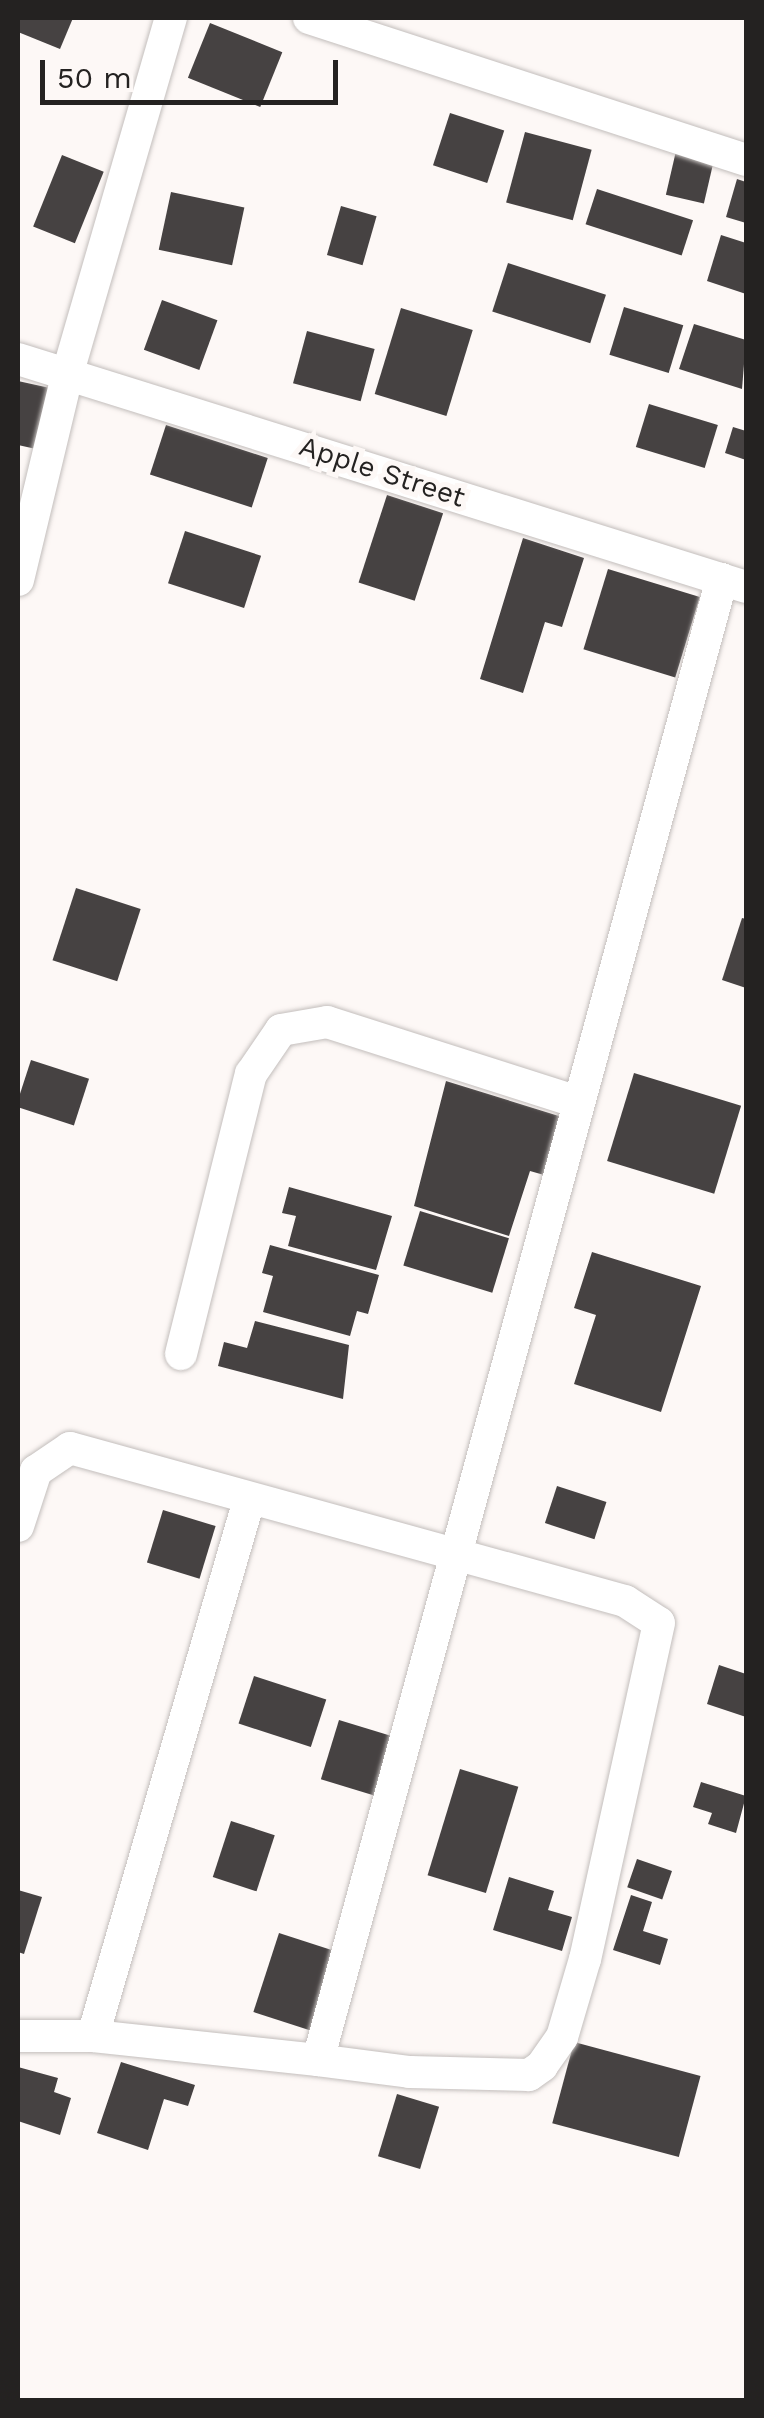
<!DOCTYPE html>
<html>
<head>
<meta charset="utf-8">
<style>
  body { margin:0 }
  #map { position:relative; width:764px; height:2418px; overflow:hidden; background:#fdf8f6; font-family:"Work Sans",sans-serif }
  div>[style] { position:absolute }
  .building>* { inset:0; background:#464242; transform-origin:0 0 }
  .roads { filter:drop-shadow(0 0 2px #c3bebc) drop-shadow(0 0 2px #c3bebc) }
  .minor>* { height:32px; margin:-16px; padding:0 16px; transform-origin:16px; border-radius:16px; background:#fff }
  span { translate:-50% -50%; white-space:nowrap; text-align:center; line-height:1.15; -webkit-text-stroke:10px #fdf8f6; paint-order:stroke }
  .street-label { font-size:28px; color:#242221 }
  .frame { position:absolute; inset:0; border:20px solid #242221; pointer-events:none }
  .scale { position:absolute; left:40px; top:60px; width:298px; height:45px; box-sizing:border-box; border:5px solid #242221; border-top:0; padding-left:12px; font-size:30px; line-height:35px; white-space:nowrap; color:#242221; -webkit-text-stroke:8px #fdf8f6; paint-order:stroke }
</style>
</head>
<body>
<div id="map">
  <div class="building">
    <div style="clip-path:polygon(18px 18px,73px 18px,60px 49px,18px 32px)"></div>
    <div style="left:210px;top:23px;width:78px;height:59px;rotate:22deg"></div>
    <div style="left:450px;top:113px;width:57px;height:55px;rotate:18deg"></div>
    <div style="left:525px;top:132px;width:69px;height:73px;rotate:15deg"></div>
    <div style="left:676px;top:151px;width:39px;height:45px;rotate:13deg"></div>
    <div style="left:62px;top:155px;width:45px;height:77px;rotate:22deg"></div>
    <div style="clip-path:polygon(737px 179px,746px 182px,746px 223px,726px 217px)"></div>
    <div style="left:597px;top:189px;width:101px;height:37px;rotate:18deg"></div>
    <div style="left:171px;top:192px;width:75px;height:59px;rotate:12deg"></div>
    <div style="left:341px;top:206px;width:37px;height:51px;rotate:16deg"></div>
    <div style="clip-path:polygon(721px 235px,746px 243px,746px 294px,707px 281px)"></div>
    <div style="left:508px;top:263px;width:103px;height:51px;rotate:18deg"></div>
    <div style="left:162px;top:300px;width:59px;height:53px;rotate:20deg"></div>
    <div style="left:624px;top:307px;width:62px;height:50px;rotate:17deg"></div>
    <div style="left:401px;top:308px;width:75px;height:90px;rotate:17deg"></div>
    <div style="clip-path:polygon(694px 324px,746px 340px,742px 389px,679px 369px)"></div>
    <div style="left:307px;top:331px;width:70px;height:54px;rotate:15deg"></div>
    <div style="clip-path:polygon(18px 381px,50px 388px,36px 449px,18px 445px)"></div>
    <div style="left:649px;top:404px;width:72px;height:45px;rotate:17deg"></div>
    <div style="left:166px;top:425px;width:107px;height:52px;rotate:18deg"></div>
    <div style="clip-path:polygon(733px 427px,746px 431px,746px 460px,725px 453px)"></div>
    <div style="left:387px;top:495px;width:59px;height:92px;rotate:18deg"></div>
    <div style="left:185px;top:531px;width:80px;height:55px;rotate:18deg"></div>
    <div style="clip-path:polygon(523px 538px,584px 558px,562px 627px,545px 622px,523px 693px,480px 679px)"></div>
    <div style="left:608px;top:569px;width:96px;height:84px;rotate:17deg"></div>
    <div style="left:76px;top:888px;width:68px;height:76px;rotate:18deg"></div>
    <div style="clip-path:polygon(742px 918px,746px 919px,746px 988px,722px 980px)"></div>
    <div style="left:31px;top:1060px;width:61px;height:49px;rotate:18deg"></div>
    <div style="left:634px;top:1073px;width:112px;height:92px;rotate:17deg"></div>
    <div style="clip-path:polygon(446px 1081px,562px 1117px,544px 1175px,530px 1171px,509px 1236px,414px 1206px)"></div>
    <div style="clip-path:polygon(289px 1187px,392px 1216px,376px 1270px,288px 1246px,296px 1216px,282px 1213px)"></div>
    <div style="left:420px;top:1211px;width:93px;height:57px;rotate:17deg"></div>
    <div style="clip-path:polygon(270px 1245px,379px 1275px,368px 1314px,357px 1311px,350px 1336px,263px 1312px,273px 1276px,262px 1273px)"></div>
    <div style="clip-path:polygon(592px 1252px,701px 1286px,661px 1412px,574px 1384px,596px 1315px,574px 1308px)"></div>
    <div style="clip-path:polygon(255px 1321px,349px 1345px,343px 1399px,218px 1366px,224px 1342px,247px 1348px)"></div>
    <div style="left:557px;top:1486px;width:52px;height:39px;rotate:18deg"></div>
    <div style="left:163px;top:1510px;width:55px;height:55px;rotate:17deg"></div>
    <div style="clip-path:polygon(719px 1665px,746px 1674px,746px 1717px,707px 1704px)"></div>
    <div style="left:254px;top:1676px;width:76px;height:50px;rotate:18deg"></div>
    <div style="left:339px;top:1720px;width:66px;height:62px;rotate:17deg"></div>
    <div style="left:460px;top:1769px;width:61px;height:111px;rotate:17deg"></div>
    <div style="clip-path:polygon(701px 1782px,746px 1796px,736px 1833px,708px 1824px,712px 1813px,693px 1807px)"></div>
    <div style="left:231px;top:1821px;width:46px;height:59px;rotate:18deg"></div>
    <div style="left:637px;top:1859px;width:37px;height:30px;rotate:19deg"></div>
    <div style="clip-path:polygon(509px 1877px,554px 1891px,548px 1910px,572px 1917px,562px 1951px,493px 1930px)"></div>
    <div style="clip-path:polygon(18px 1890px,42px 1897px,24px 1954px,18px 1952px)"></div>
    <div style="clip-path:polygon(631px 1895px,652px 1902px,643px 1931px,668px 1939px,660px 1965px,613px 1950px)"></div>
    <div style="left:279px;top:1933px;width:65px;height:83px;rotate:18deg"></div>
    <div style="left:574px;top:2042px;width:131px;height:84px;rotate:15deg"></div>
    <div style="clip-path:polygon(121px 2062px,195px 2085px,188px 2106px,164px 2099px,148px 2150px,97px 2133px)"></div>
    <div style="clip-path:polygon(18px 2067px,58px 2078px,54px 2092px,71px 2098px,60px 2135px,18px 2121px)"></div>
    <div style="left:397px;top:2094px;width:44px;height:65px;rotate:17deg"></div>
  </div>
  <div class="roads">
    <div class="minor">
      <div style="left:309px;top:18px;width:459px;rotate:18deg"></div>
      <div style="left:18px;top:359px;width:763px;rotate:17.39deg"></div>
      <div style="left:18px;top:580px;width:214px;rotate:-76.5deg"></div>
      <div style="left:68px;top:372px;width:369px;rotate:-73.8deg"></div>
      <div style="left:181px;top:1354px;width:289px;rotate:-76deg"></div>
      <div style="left:251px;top:1074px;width:53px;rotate:-55.7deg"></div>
      <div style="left:281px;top:1030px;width:47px;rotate:-9.9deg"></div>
      <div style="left:327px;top:1022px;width:259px;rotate:17.7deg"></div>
      <div style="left:249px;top:1500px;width:558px;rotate:106.23deg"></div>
      <div style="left:93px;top:2036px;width:226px;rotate:6.1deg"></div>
      <div style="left:318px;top:2060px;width:1535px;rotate:-74.74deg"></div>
      <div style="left:18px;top:1526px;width:58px;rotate:-71.9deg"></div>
      <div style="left:36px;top:1471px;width:41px;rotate:-34.1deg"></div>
      <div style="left:70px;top:1448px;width:576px;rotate:15.41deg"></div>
      <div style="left:625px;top:1601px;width:40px;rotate:32.9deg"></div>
      <div style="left:659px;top:1623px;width:344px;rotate:102.4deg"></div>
      <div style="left:585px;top:1959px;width:81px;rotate:106.4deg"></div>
      <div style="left:562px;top:2037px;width:35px;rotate:125deg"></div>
      <div style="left:542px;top:2066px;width:16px;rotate:145deg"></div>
      <div style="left:529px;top:2075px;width:119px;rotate:-178.6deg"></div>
      <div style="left:410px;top:2072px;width:93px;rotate:-172.6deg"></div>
      <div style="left:18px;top:2036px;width:75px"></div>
    </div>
  </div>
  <div class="street-label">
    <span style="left:382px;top:472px;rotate:18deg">Apple Street</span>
  </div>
  <div class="frame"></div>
  <div class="scale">50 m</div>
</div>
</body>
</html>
